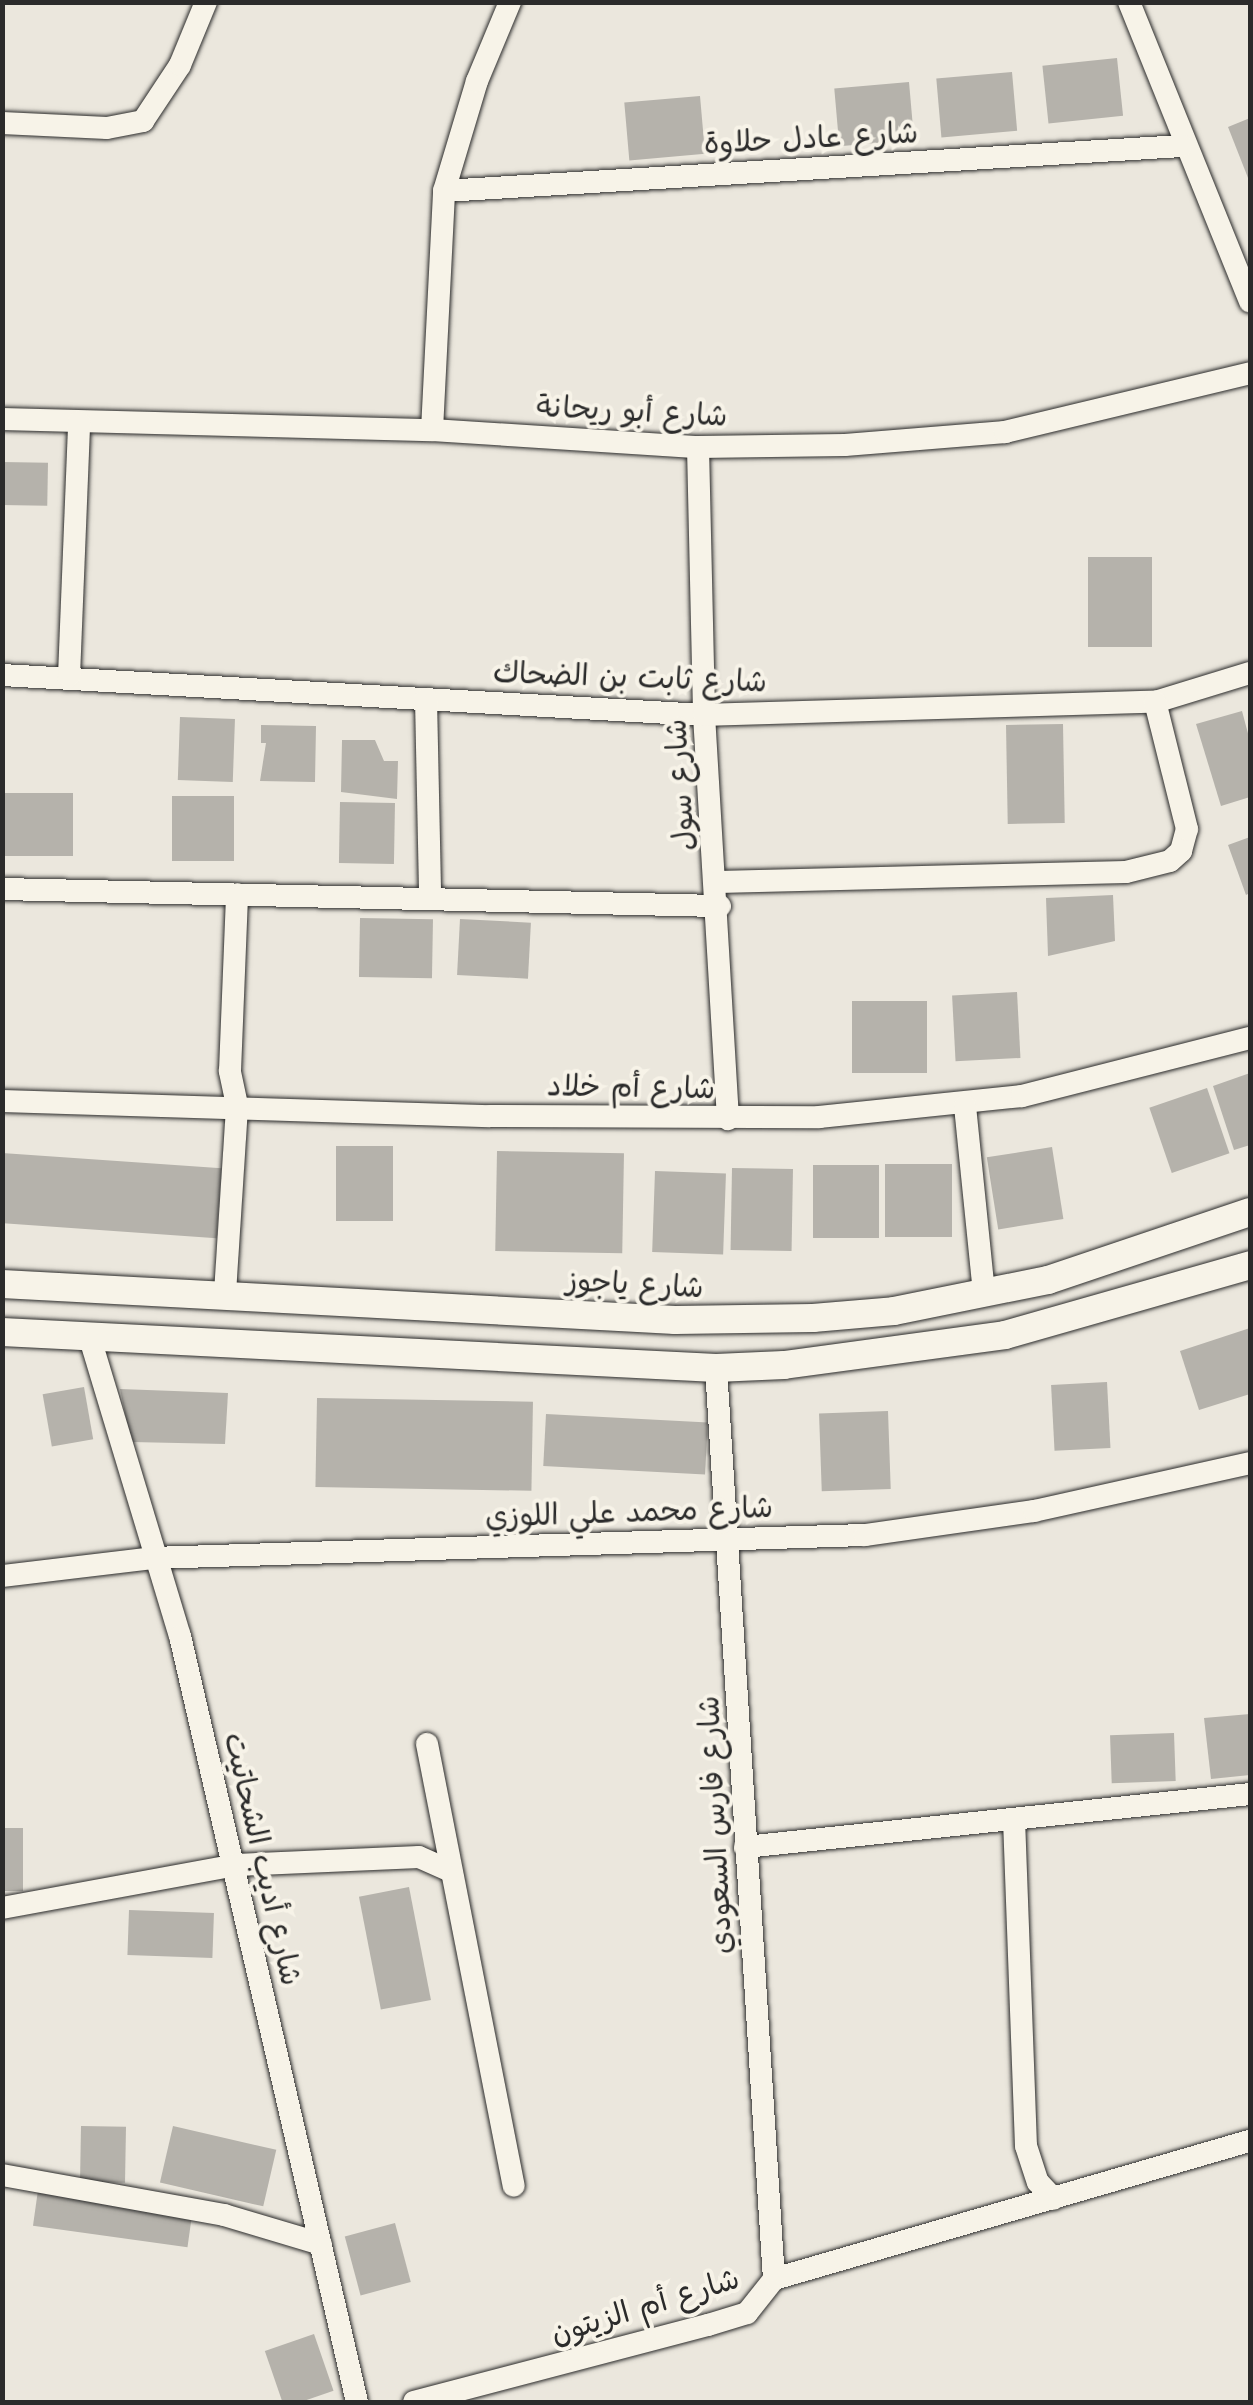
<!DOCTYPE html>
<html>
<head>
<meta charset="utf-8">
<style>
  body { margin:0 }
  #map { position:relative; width:1253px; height:2405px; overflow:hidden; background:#ebe7dd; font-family:"Shantell Sans","Playpen Sans Arabic",sans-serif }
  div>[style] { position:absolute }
  .building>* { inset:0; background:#b5b2ab; transform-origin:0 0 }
  .roads { filter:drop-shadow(0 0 2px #2b2b2b) drop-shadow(0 0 2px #2b2b2b) }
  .minor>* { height:22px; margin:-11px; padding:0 11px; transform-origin:11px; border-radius:11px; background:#f7f3e8 }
  .major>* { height:28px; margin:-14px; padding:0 14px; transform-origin:14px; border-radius:14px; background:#f7f3e8 }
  span { translate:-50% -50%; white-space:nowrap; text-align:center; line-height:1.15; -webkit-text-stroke:8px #f7f3e8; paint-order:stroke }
  .street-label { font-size:30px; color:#2b2b2b }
  .frame { position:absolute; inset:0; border:5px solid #2b2b2b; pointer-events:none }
</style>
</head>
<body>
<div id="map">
  <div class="building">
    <div style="left:1117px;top:58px;width:58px;height:75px;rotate:84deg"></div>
    <div style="left:1012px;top:72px;width:59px;height:76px;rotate:85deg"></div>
    <div style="left:909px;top:82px;width:58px;height:75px;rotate:85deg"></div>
    <div style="left:700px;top:96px;width:58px;height:76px;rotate:85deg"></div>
    <div style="clip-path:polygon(1250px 118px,1250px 183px,1228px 127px)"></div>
    <div style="left:2px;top:462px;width:46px;height:43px;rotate:1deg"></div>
    <div style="left:1088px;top:557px;width:64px;height:90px"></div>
    <div style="clip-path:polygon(1242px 711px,1250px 741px,1250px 797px,1221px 806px,1196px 724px)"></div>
    <div style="left:180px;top:717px;width:55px;height:63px;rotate:2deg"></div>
    <div style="left:1063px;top:724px;width:99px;height:57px;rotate:89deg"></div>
    <div style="clip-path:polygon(261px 725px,316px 726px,315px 782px,260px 781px,266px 743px,261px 743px)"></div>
    <div style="clip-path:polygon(342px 740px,375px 740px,384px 761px,398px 761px,397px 799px,341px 792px)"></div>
    <div style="left:2px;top:793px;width:71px;height:63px"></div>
    <div style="left:172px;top:796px;width:62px;height:65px"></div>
    <div style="left:340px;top:802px;width:55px;height:61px;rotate:1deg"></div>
    <div style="clip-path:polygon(1250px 837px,1250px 893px,1246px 895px,1228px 845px)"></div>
    <div style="clip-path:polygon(1113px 895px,1115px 941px,1048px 956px,1046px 898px)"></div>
    <div style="left:360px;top:918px;width:73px;height:59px;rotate:1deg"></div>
    <div style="left:460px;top:919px;width:71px;height:56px;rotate:3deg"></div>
    <div style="left:1017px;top:992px;width:66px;height:65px;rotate:87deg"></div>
    <div style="left:852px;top:1001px;width:75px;height:72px"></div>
    <div style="clip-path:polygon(1250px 1073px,1250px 1145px,1234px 1150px,1213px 1086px)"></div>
    <div style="left:1207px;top:1088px;width:69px;height:61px;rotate:71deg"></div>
    <div style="left:336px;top:1146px;width:57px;height:75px"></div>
    <div style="left:1052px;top:1147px;width:73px;height:66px;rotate:81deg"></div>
    <div style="left:497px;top:1151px;width:127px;height:100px;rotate:1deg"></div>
    <div style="left:2px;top:1153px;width:220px;height:70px;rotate:4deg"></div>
    <div style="left:885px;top:1164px;width:67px;height:73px"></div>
    <div style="left:813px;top:1165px;width:66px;height:73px"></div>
    <div style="left:732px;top:1168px;width:61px;height:82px;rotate:1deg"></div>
    <div style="left:655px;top:1171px;width:71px;height:81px;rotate:2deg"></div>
    <div style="clip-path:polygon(1250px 1328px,1250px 1394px,1199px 1410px,1180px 1351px)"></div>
    <div style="left:1107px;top:1382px;width:66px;height:56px;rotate:87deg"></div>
    <div style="left:84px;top:1387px;width:53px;height:42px;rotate:80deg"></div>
    <div style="clip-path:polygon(120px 1389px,228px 1393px,225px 1444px,131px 1442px)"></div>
    <div style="left:317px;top:1398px;width:216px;height:89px;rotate:1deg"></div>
    <div style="left:888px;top:1411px;width:78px;height:69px;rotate:88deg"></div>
    <div style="left:546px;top:1414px;width:162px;height:52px;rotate:3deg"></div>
    <div style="clip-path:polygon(1250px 1714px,1250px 1775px,1211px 1779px,1204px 1718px)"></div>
    <div style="left:1174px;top:1733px;width:48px;height:64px;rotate:88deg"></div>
    <div style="left:2px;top:1828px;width:21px;height:63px"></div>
    <div style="left:409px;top:1887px;width:115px;height:51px;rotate:79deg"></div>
    <div style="left:129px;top:1910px;width:85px;height:45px;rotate:2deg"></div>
    <div style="left:81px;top:2126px;width:45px;height:56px;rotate:1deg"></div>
    <div style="left:173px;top:2126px;width:106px;height:58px;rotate:13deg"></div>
    <div style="left:38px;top:2190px;width:156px;height:36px;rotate:8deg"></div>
    <div style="left:395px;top:2223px;width:61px;height:52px;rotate:75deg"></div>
    <div style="left:314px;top:2334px;width:60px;height:52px;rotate:71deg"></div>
  </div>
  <div class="roads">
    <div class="minor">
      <div style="left:1129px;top:2px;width:323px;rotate:68deg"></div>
      <div style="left:2px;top:123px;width:105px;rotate:2.7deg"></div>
      <div style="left:107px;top:128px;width:37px;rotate:-11deg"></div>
      <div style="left:143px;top:121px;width:67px;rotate:-56.5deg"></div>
      <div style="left:180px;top:65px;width:68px;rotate:-67.6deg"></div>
      <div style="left:444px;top:191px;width:739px;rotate:-3.49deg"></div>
      <div style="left:2px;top:419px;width:430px;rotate:1.5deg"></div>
      <div style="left:432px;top:430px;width:267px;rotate:3.7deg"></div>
      <div style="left:698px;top:447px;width:147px;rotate:-0.8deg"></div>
      <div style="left:845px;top:445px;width:161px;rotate:-4.6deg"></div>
      <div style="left:1005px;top:432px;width:252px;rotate:-13.5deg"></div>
      <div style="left:432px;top:430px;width:239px;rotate:-87.1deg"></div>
      <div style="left:444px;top:191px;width:115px;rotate:-73.3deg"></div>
      <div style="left:477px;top:81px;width:86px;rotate:-67.3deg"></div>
      <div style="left:698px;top:447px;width:268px;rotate:88.7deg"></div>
      <div style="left:704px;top:715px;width:405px;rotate:86.6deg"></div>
      <div style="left:2px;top:675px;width:703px;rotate:3.26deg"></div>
      <div style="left:704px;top:715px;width:451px;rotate:-1.7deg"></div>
      <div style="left:1155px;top:702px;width:99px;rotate:-17deg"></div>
      <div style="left:69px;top:676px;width:254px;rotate:-87.7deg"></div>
      <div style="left:426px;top:699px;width:199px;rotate:88.8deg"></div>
      <div style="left:718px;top:882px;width:408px;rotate:-1.4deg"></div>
      <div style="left:1126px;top:872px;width:45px;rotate:-14deg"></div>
      <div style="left:1170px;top:861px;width:15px;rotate:-42deg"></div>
      <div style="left:1181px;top:851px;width:23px;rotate:-75deg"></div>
      <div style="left:1187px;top:829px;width:131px;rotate:-104.1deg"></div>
      <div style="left:2px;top:889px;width:718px;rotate:1.36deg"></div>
      <div style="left:2px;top:1101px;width:488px;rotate:1.8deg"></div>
      <div style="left:490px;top:1116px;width:329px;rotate:0.2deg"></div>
      <div style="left:819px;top:1117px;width:204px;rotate:-5.9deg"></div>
      <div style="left:1022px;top:1096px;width:235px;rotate:-14.3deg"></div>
      <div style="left:965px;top:1106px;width:189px;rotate:84.2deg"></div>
      <div style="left:225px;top:1293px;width:188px;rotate:-86.3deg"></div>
      <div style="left:237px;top:1105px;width:35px;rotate:-102deg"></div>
      <div style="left:230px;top:1071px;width:177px;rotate:-87.7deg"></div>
      <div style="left:89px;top:1335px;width:314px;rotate:73.2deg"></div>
      <div style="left:180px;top:1636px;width:786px;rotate:76.99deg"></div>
      <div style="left:716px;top:1368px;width:913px;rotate:86.36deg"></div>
      <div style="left:2px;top:1576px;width:151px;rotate:-6.8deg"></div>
      <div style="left:152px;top:1558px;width:713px;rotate:-1.85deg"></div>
      <div style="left:865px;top:1535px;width:171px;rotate:-8.1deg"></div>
      <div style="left:1034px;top:1511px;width:221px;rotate:-12.5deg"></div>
      <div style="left:427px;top:1744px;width:450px;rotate:78.9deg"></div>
      <div style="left:1014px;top:1819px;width:327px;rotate:87.9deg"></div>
      <div style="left:1026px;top:2146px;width:38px;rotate:72deg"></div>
      <div style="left:1038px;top:2182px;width:23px;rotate:47deg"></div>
      <div style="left:745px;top:1847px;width:508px;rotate:-5.99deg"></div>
      <div style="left:2px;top:1908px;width:238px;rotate:-10.4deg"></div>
      <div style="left:236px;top:1865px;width:183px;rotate:-2.5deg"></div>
      <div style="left:419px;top:1857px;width:32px;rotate:24deg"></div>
      <div style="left:2px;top:2175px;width:226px;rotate:10.2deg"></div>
      <div style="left:224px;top:2215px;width:101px;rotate:16.6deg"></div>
      <div style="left:414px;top:2402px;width:304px;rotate:-14.7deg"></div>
      <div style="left:708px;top:2325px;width:41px;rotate:-17.1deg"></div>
      <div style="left:747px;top:2313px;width:43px;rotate:-51.5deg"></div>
      <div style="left:774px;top:2279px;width:496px;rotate:-16.2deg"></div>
    </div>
    <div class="major">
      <div style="left:2px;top:1284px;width:674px;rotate:3.06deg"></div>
      <div style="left:675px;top:1320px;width:138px;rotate:-0.8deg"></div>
      <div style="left:813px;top:1318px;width:81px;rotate:-4.9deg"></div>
      <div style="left:894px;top:1311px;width:157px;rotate:-11.4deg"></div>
      <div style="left:1048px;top:1280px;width:213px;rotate:-18.6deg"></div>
      <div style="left:2px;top:1332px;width:715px;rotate:2.89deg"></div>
      <div style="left:716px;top:1368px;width:68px;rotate:-2.5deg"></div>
      <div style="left:784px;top:1365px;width:223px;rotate:-7.7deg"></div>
      <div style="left:1005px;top:1335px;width:255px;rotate:-15.9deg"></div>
    </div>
  </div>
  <div class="street-label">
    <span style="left:811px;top:138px;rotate:-3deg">شارع عادل حلاوة</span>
    <span style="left:632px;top:411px;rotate:3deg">شارع أبو ريحانة</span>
    <span style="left:630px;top:677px;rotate:2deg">شارع ثابت بن الضحاك</span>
    <span style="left:680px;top:785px;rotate:-94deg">شارع سول</span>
    <span style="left:631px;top:1087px;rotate:1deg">شارع أم خلاد</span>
    <span style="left:635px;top:1284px;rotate:3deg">شارع ياجوز</span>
    <span style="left:629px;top:1512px;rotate:-2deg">شارع محمد علي اللوزي</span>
    <span style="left:715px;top:1825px;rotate:-93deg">شارع فارس السعودي</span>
    <span style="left:263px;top:1859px;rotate:77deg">شارع أديب الشحاتيت</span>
    <span style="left:645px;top:2306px;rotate:-17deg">شارع أم الزيتون</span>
  </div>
  <div class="frame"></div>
</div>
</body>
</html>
